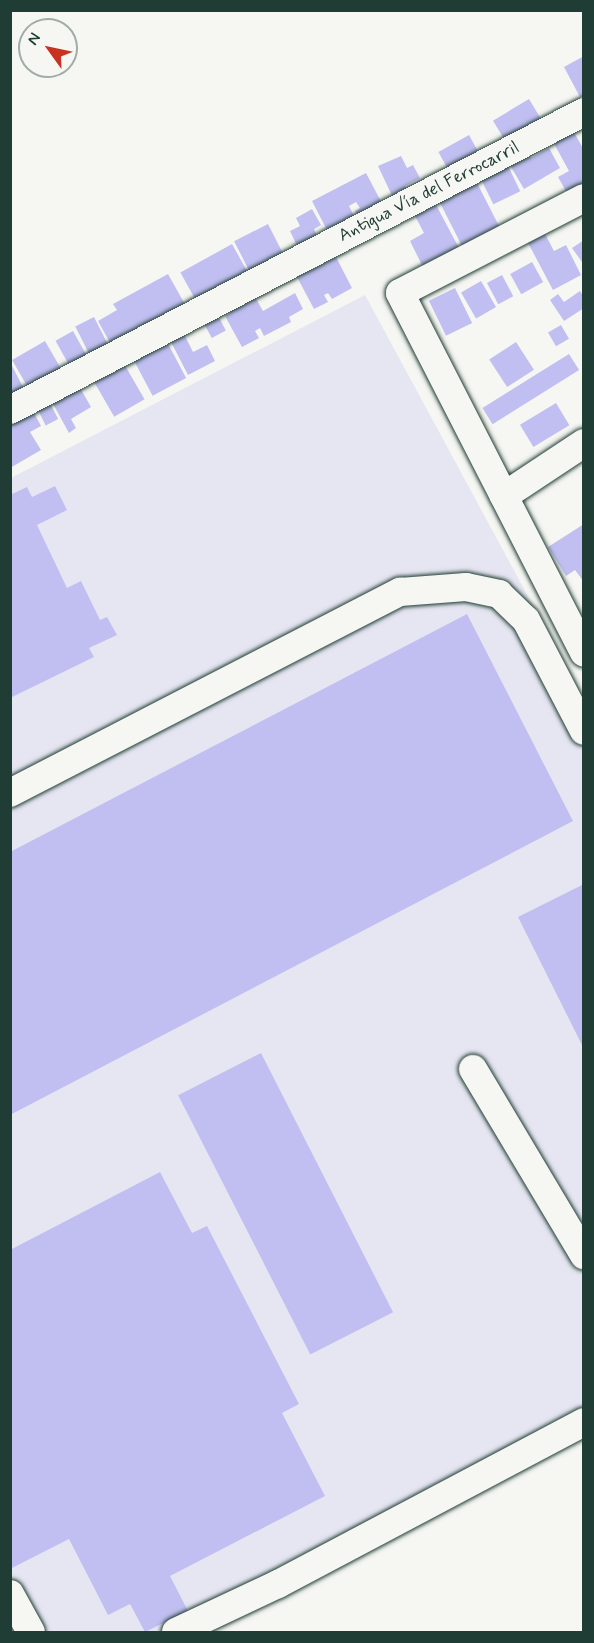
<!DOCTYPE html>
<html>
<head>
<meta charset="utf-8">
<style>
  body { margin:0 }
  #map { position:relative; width:594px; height:1643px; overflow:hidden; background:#f6f6f2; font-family:Mynerve,sans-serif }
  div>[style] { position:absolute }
  .built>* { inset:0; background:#e6e6f2 }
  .building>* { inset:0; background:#c1bff1; transform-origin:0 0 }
  .roads { filter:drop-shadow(0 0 2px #1f3d34) drop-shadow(0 0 2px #1f3d34) }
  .minor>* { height:28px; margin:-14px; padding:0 14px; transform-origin:14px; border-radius:14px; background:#f6f6f2 }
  span { translate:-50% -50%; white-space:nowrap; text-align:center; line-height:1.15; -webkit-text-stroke:4.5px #f6f6f2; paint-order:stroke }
  .street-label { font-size:18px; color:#1f3d34 }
  .frame { position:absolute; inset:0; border:12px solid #1f3d34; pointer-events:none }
  .north { position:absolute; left:18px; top:18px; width:60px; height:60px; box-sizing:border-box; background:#f6f6f2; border:2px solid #a0aca6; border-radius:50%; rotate:303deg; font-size:16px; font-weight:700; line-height:24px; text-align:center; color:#1f3d34 }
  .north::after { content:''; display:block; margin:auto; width:21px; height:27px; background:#c8321e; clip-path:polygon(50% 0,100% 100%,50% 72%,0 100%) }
</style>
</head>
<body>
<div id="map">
  <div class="built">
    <div style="clip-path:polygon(365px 295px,583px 698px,583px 1431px,183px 1632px,11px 1632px,11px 478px)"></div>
  </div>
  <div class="building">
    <div style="clip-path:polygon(584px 56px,584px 95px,580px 97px,564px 67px)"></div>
    <div style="left:529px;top:99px;width:23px;height:42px;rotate:59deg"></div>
    <div style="clip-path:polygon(571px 127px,584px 150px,584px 184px,567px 193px,558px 177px,569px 171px,551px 138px)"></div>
    <div style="left:469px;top:135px;width:18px;height:35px;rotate:61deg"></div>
    <div style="clip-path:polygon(549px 148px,560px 168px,524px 189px,507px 160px,526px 149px,531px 158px)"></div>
    <div style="clip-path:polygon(401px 156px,407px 168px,413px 165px,420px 178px,405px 186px,410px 196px,395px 202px,378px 166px)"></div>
    <div style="left:508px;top:166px;width:28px;height:30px;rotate:64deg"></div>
    <div style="clip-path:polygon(366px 173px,384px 207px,360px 220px,355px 211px,360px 208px,356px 202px,349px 206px,355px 218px,328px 232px,312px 201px)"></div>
    <div style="left:475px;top:179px;width:54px;height:42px;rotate:63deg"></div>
    <div style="clip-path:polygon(434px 201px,460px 250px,424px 269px,410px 241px,424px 233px,413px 212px)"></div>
    <div style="clip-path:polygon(312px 209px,321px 225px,314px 229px,318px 238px,298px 248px,290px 231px,300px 226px,296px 218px)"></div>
    <div style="left:268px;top:224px;width:33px;height:38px;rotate:63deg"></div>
    <div style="clip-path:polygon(544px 232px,554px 251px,566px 245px,581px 275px,553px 290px,527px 241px)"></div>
    <div style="clip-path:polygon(584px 240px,584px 261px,582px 262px,572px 248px)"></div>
    <div style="left:232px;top:244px;width:35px;height:59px;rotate:61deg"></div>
    <div style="clip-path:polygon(336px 257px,352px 288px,332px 299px,328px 293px,324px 295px,328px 302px,314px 309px,297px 277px)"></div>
    <div style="left:532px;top:262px;width:23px;height:25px;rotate:61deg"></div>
    <div style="clip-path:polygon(168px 274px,187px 308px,113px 348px,98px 321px,117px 310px,113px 304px)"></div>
    <div style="left:502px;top:275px;width:24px;height:17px;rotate:62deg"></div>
    <div style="left:481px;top:281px;width:30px;height:23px;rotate:60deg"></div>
    <div style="left:455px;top:288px;width:39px;height:29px;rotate:64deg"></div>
    <div style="clip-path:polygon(580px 291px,584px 297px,584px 308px,564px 321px,550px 300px,558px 294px,564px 302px)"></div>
    <div style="clip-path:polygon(295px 293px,303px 309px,289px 317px,291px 322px,264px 336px,260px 328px,255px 331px,259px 338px,242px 347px,225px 316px,230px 313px,226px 305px,255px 297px,263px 311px)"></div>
    <div style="left:216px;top:312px;width:21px;height:16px;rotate:62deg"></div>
    <div style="left:94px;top:317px;width:33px;height:21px;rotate:63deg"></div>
    <div style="left:561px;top:325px;width:16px;height:15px;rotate:60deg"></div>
    <div style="left:73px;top:331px;width:29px;height:20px;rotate:61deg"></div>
    <div style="clip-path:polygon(183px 332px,193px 352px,207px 345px,215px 361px,188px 375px,169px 338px)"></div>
    <div style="left:166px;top:340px;width:43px;height:38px;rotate:62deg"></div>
    <div style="left:45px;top:341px;width:34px;height:38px;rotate:60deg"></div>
    <div style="left:516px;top:342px;width:33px;height:32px;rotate:57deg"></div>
    <div style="left:569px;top:354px;width:19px;height:102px;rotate:58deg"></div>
    <div style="clip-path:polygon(10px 362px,25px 391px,10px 399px)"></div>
    <div style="left:123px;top:362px;width:43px;height:35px;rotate:60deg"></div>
    <div style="clip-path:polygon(79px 386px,91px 407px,71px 419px,76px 428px,69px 433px,52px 402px)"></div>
    <div style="left:50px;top:403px;width:18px;height:14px;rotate:63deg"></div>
    <div style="left:556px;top:403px;width:26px;height:42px;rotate:59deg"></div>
    <div style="clip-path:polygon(33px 411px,41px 426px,30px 432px,41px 450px,10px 468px,10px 424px)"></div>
    <div style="clip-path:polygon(55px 486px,67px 510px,37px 525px,67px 588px,81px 581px,100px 620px,107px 617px,117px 635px,89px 648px,94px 657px,10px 698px,10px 495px,27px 487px,32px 497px)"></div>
    <div style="clip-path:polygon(584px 524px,584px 582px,575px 570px,566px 576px,548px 547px)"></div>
    <div style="clip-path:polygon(467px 614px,573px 821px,10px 1115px,10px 852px)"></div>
    <div style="clip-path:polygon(584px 884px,584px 1049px,518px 917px)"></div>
    <div style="left:261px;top:1053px;width:291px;height:93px;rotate:63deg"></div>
    <div style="clip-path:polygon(160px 1172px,192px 1233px,207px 1226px,299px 1404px,282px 1413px,325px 1496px,170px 1576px,188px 1611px,145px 1632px,130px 1604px,108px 1615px,69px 1539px,10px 1569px,10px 1250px)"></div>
  </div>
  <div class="roads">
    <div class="minor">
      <div style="left:584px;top:198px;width:207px;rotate:152.7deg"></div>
      <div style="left:400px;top:293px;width:404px;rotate:62.9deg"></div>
      <div style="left:10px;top:410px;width:647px;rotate:-27.44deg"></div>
      <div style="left:504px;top:496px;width:96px;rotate:-33.5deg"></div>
      <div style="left:10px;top:793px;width:439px;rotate:-27.3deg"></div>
      <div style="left:400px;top:592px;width:66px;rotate:-4.3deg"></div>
      <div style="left:466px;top:587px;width:34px;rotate:12deg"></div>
      <div style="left:499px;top:594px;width:37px;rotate:44deg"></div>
      <div style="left:526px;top:620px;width:125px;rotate:62.4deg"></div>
      <div style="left:473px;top:1069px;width:217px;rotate:59.2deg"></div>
      <div style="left:10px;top:1594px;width:43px;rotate:61.1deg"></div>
      <div style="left:176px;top:1632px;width:113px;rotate:-25.2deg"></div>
      <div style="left:278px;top:1584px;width:346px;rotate:-27.9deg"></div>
    </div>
  </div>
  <div class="street-label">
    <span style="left:429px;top:192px;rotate:-27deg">Antigua Vía del Ferrocarril</span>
  </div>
  <div class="frame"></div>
  <div class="north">N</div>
</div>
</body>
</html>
